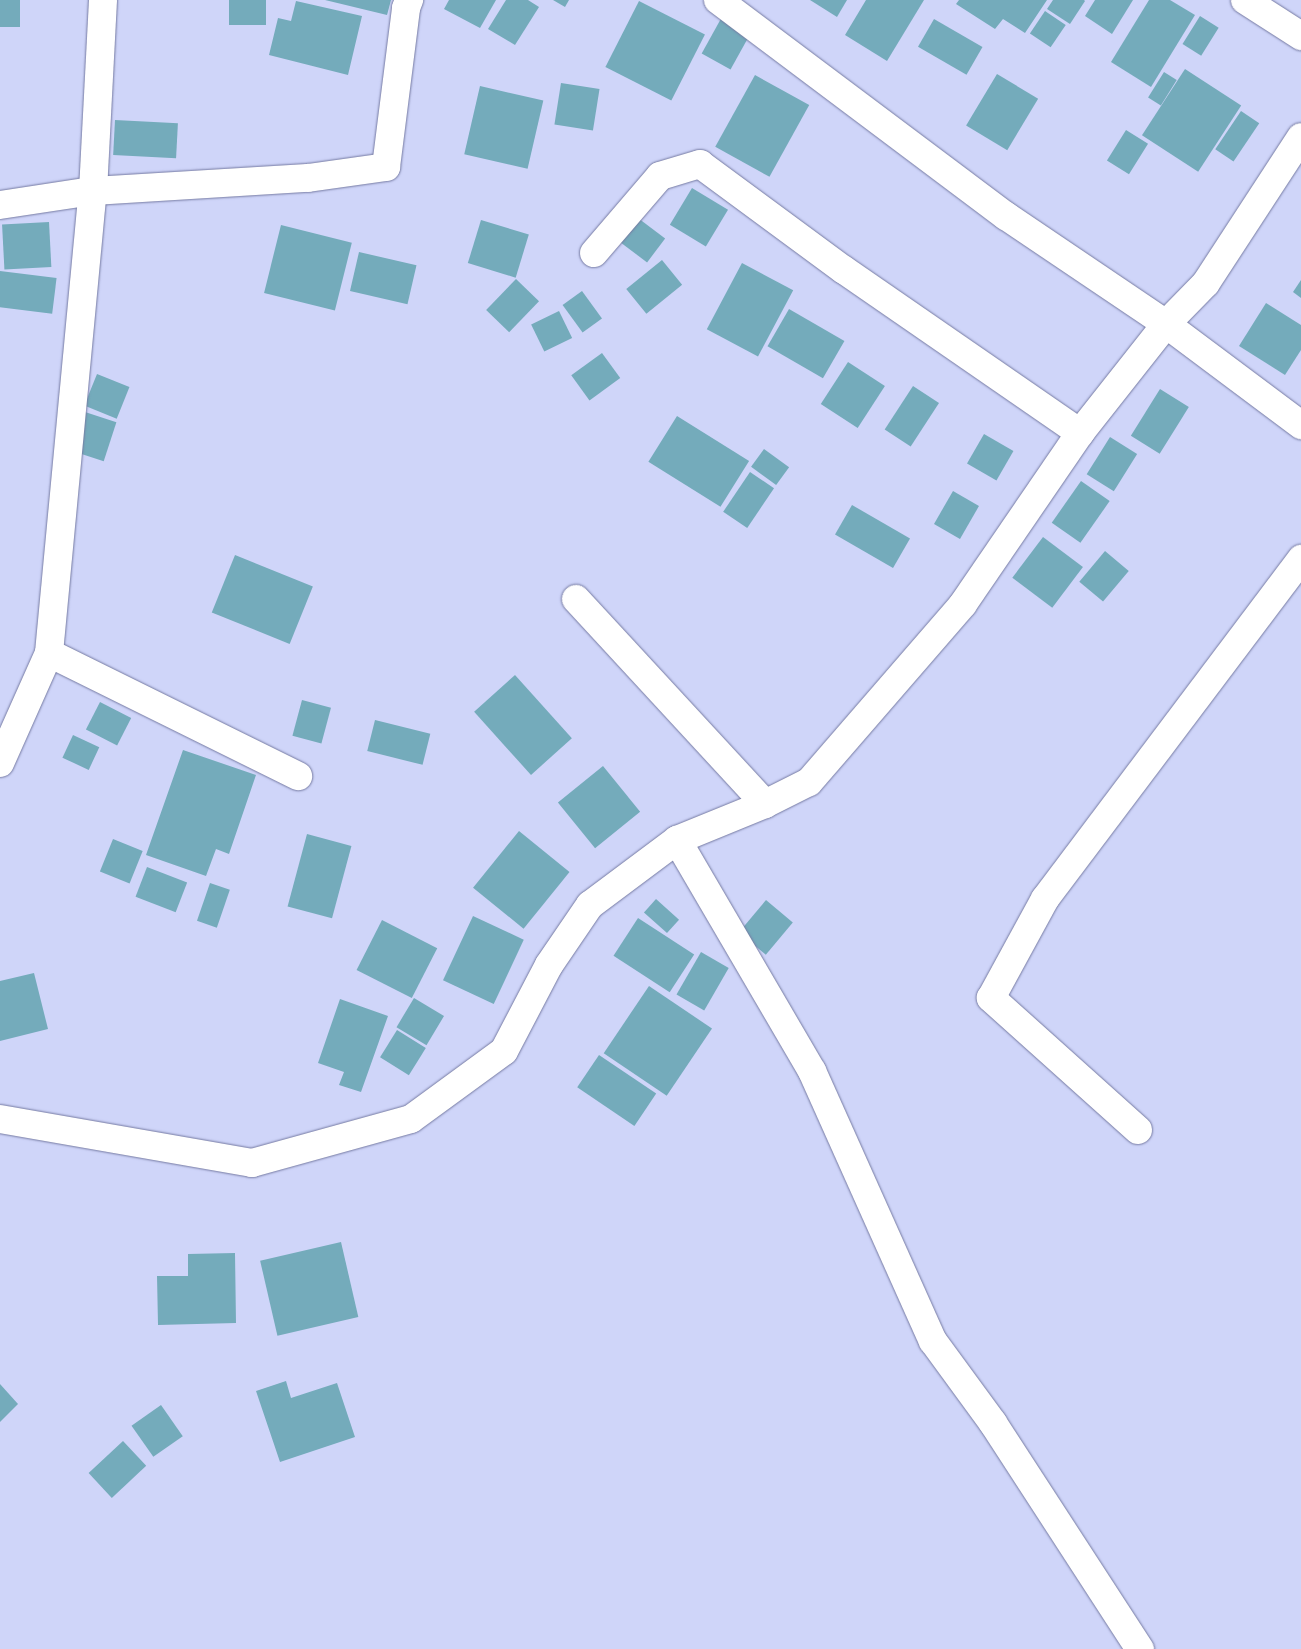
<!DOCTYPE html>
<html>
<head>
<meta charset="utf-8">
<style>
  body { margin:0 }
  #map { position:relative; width:1301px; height:1649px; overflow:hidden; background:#cfd5f9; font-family:"Open Sans",sans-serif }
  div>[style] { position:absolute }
  .building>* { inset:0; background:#74abbb; transform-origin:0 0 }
  .roads { filter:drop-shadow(0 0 1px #757aa2) drop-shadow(0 0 1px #757aa2) }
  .minor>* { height:28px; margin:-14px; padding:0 14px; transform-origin:14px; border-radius:14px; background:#fff }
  span { translate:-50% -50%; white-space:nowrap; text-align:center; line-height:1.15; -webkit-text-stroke:4px #f7f8fd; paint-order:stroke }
</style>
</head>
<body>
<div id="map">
  <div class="building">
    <div style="left:0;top:0;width:20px;height:27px"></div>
    <div style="left:229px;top:0;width:37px;height:25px"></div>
    <div style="clip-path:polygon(325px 0,391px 0,387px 15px)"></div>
    <div style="clip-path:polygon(449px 0,496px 0,480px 28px,444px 9px)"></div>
    <div style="clip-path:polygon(506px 0,528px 0,539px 7px,515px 45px,488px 29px)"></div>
    <div style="clip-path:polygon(553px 0,569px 0,565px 7px)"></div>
    <div style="clip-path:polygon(810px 0,847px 0,837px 17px)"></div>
    <div style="clip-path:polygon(866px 0,924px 0,887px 61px,845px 35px)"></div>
    <div style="clip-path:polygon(959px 0,1047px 0,1025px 33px,1003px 19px,995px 29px,956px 4px)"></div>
    <div style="clip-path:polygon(1053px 0,1084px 0,1085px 1px,1070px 24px,1047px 9px)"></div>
    <div style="clip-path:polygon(1095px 0,1133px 0,1112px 34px,1085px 16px)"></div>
    <div style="clip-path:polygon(1149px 0,1170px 0,1195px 15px,1151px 87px,1111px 62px)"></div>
    <div style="clip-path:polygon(296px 1px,362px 16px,348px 75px,269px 55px,278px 18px,291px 21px)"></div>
    <div style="left:639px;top:1px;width:74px;height:74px;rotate:27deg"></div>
    <div style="left:1045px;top:11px;width:25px;height:27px;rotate:34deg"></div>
    <div style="left:723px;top:15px;width:33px;height:44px;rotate:29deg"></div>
    <div style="left:1200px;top:16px;width:22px;height:33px;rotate:32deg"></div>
    <div style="left:934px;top:19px;width:56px;height:32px;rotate:30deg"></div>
    <div style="left:1185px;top:69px;width:67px;height:79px;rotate:33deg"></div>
    <div style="left:1164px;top:72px;width:15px;height:30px;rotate:32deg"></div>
    <div style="left:997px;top:74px;width:48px;height:60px;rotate:31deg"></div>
    <div style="left:755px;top:75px;width:62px;height:82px;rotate:29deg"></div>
    <div style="left:561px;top:83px;width:39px;height:42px;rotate:9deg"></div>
    <div style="left:480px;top:86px;width:65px;height:70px;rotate:13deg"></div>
    <div style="left:1241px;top:111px;width:22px;height:46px;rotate:34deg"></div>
    <div style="left:115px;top:120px;width:63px;height:35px;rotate:3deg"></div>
    <div style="left:1126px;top:130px;width:26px;height:36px;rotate:32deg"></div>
    <div style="left:692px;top:188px;width:42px;height:43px;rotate:31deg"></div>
    <div style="left:634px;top:215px;width:39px;height:30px;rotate:37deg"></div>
    <div style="left:481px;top:220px;width:50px;height:45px;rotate:17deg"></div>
    <div style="left:49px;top:222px;width:45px;height:47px;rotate:87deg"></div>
    <div style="left:281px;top:225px;width:73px;height:70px;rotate:14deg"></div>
    <div style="left:359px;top:252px;width:59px;height:40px;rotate:13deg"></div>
    <div style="left:662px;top:260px;width:32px;height:46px;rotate:51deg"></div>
    <div style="left:742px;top:263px;width:58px;height:75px;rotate:28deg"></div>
    <div style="left:0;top:271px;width:57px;height:36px;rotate:7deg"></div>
    <div style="left:516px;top:279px;width:32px;height:43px;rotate:44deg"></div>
    <div style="clip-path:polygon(1301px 280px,1301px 298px,1293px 292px)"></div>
    <div style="left:582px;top:291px;width:34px;height:24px;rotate:54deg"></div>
    <div style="clip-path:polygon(1266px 303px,1301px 325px,1301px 350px,1285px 375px,1239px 346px)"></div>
    <div style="left:789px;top:309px;width:64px;height:43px;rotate:30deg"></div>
    <div style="left:559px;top:311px;width:30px;height:31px;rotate:64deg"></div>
    <div style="left:602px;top:353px;width:31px;height:38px;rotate:54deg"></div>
    <div style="left:848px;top:362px;width:44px;height:50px;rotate:33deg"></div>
    <div style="left:97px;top:374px;width:35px;height:34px;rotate:22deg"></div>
    <div style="left:913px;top:386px;width:31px;height:52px;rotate:33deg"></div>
    <div style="left:1160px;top:389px;width:34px;height:55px;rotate:32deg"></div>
    <div style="left:85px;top:412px;width:33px;height:41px;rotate:18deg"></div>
    <div style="left:677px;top:416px;width:85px;height:54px;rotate:32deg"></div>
    <div style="left:984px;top:434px;width:34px;height:34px;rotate:30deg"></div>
    <div style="left:1110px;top:437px;width:32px;height:44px;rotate:32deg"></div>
    <div style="left:764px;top:449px;width:31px;height:22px;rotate:36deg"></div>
    <div style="left:750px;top:472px;width:29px;height:48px;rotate:34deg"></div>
    <div style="left:1081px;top:481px;width:35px;height:51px;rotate:35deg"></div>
    <div style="left:953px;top:491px;width:30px;height:38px;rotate:30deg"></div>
    <div style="left:852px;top:505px;width:67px;height:34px;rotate:30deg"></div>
    <div style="left:1043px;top:537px;width:50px;height:51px;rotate:37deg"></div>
    <div style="left:1105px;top:551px;width:31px;height:40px;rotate:40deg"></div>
    <div style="left:235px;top:555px;width:84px;height:62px;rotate:22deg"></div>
    <div style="left:515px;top:675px;width:85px;height:55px;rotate:48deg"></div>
    <div style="left:302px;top:700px;width:30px;height:37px;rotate:15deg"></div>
    <div style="left:100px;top:702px;width:35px;height:31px;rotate:27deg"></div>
    <div style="left:375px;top:720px;width:57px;height:32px;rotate:14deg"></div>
    <div style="left:73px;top:735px;width:29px;height:25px;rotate:25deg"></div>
    <div style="clip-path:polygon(183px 750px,256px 775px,229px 854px,216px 849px,206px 876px,146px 855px)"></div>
    <div style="left:603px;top:766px;width:59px;height:58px;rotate:51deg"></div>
    <div style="left:519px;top:831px;width:65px;height:73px;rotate:39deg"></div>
    <div style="left:307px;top:834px;width:46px;height:75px;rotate:15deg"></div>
    <div style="left:113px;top:839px;width:32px;height:35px;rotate:22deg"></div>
    <div style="left:147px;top:867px;width:43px;height:32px;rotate:21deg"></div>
    <div style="left:210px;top:883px;width:21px;height:40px;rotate:19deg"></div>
    <div style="left:656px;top:899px;width:31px;height:18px;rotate:42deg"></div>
    <div style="left:766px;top:900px;width:35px;height:42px;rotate:40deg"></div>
    <div style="left:473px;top:916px;width:56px;height:71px;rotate:25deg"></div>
    <div style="left:638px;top:918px;width:67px;height:45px;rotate:33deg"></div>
    <div style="left:382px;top:920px;width:62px;height:56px;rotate:27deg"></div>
    <div style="left:701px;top:952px;width:32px;height:49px;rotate:30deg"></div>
    <div style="clip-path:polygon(34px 973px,48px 1029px,0 1041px,0 981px)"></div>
    <div style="left:649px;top:986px;width:76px;height:81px;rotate:34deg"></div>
    <div style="left:414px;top:998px;width:35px;height:34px;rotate:31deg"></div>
    <div style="clip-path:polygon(340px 999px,388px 1016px,361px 1092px,339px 1085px,344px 1072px,318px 1063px)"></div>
    <div style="left:397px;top:1030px;width:34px;height:32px;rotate:32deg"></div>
    <div style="left:599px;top:1055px;width:69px;height:39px;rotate:34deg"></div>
    <div style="left:341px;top:1242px;width:77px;height:83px;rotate:77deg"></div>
    <div style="clip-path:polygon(235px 1253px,236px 1323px,158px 1325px,157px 1276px,188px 1276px,188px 1254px)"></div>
    <div style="clip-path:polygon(286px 1381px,291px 1398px,337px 1383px,355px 1437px,280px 1462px,256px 1391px)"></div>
    <div style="clip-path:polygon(0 1384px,18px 1404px,0 1422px)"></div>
    <div style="left:161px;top:1405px;width:38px;height:36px;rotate:55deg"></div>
    <div style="left:123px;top:1441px;width:34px;height:47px;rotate:47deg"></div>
  </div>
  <div class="roads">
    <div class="minor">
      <div style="left:718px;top:0;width:360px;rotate:36.9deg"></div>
      <div style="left:1006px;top:216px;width:193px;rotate:34deg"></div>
      <div style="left:1166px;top:324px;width:169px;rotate:36.8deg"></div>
      <div style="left:1245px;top:0;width:67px;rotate:32.7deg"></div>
      <div style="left:0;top:205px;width:94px;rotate:-8.6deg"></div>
      <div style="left:93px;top:191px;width:215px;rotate:-3.5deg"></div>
      <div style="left:308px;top:178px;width:79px;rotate:-8deg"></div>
      <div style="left:386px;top:167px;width:160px;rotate:-82.8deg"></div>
      <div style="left:406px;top:8px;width:9px;rotate:-69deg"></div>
      <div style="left:594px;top:253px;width:101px;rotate:-49.4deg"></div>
      <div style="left:660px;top:176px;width:42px;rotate:-16.7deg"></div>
      <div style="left:700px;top:164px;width:179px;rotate:36.4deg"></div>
      <div style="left:844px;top:270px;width:287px;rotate:34.6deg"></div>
      <div style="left:576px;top:599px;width:279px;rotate:47.3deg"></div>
      <div style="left:49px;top:653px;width:278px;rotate:26.3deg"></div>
      <div style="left:0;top:763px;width:120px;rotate:-66deg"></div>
      <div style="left:49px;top:653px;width:464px;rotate:-84.6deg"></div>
      <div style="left:93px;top:191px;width:191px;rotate:-87deg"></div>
      <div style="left:677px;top:840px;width:268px;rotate:59.7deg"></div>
      <div style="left:812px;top:1071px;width:296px;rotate:65.9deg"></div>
      <div style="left:933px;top:1341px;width:102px;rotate:53.8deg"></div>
      <div style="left:993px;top:1423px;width:270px;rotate:57deg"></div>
      <div style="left:0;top:1119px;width:256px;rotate:9.9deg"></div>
      <div style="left:252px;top:1163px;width:165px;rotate:-15.5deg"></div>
      <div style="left:411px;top:1119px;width:115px;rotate:-36.2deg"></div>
      <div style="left:504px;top:1051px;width:97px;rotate:-62.4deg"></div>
      <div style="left:549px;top:965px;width:73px;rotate:-55.7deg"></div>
      <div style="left:590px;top:905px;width:109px;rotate:-36.8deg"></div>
      <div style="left:677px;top:840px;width:95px;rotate:-22.2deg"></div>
      <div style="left:765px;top:804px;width:49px;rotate:-26.6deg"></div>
      <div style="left:809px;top:782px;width:235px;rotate:-49.1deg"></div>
      <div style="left:963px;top:604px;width:207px;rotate:-55.6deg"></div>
      <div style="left:1080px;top:433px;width:139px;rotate:-51.7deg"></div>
      <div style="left:1166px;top:324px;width:57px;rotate:-45.7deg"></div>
      <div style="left:1206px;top:283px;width:174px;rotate:-56.9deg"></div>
      <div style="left:1138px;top:1130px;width:198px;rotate:-138.1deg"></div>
      <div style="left:991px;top:998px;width:113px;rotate:-61.4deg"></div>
      <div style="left:1045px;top:899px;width:426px;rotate:-53deg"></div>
    </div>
  </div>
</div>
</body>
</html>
